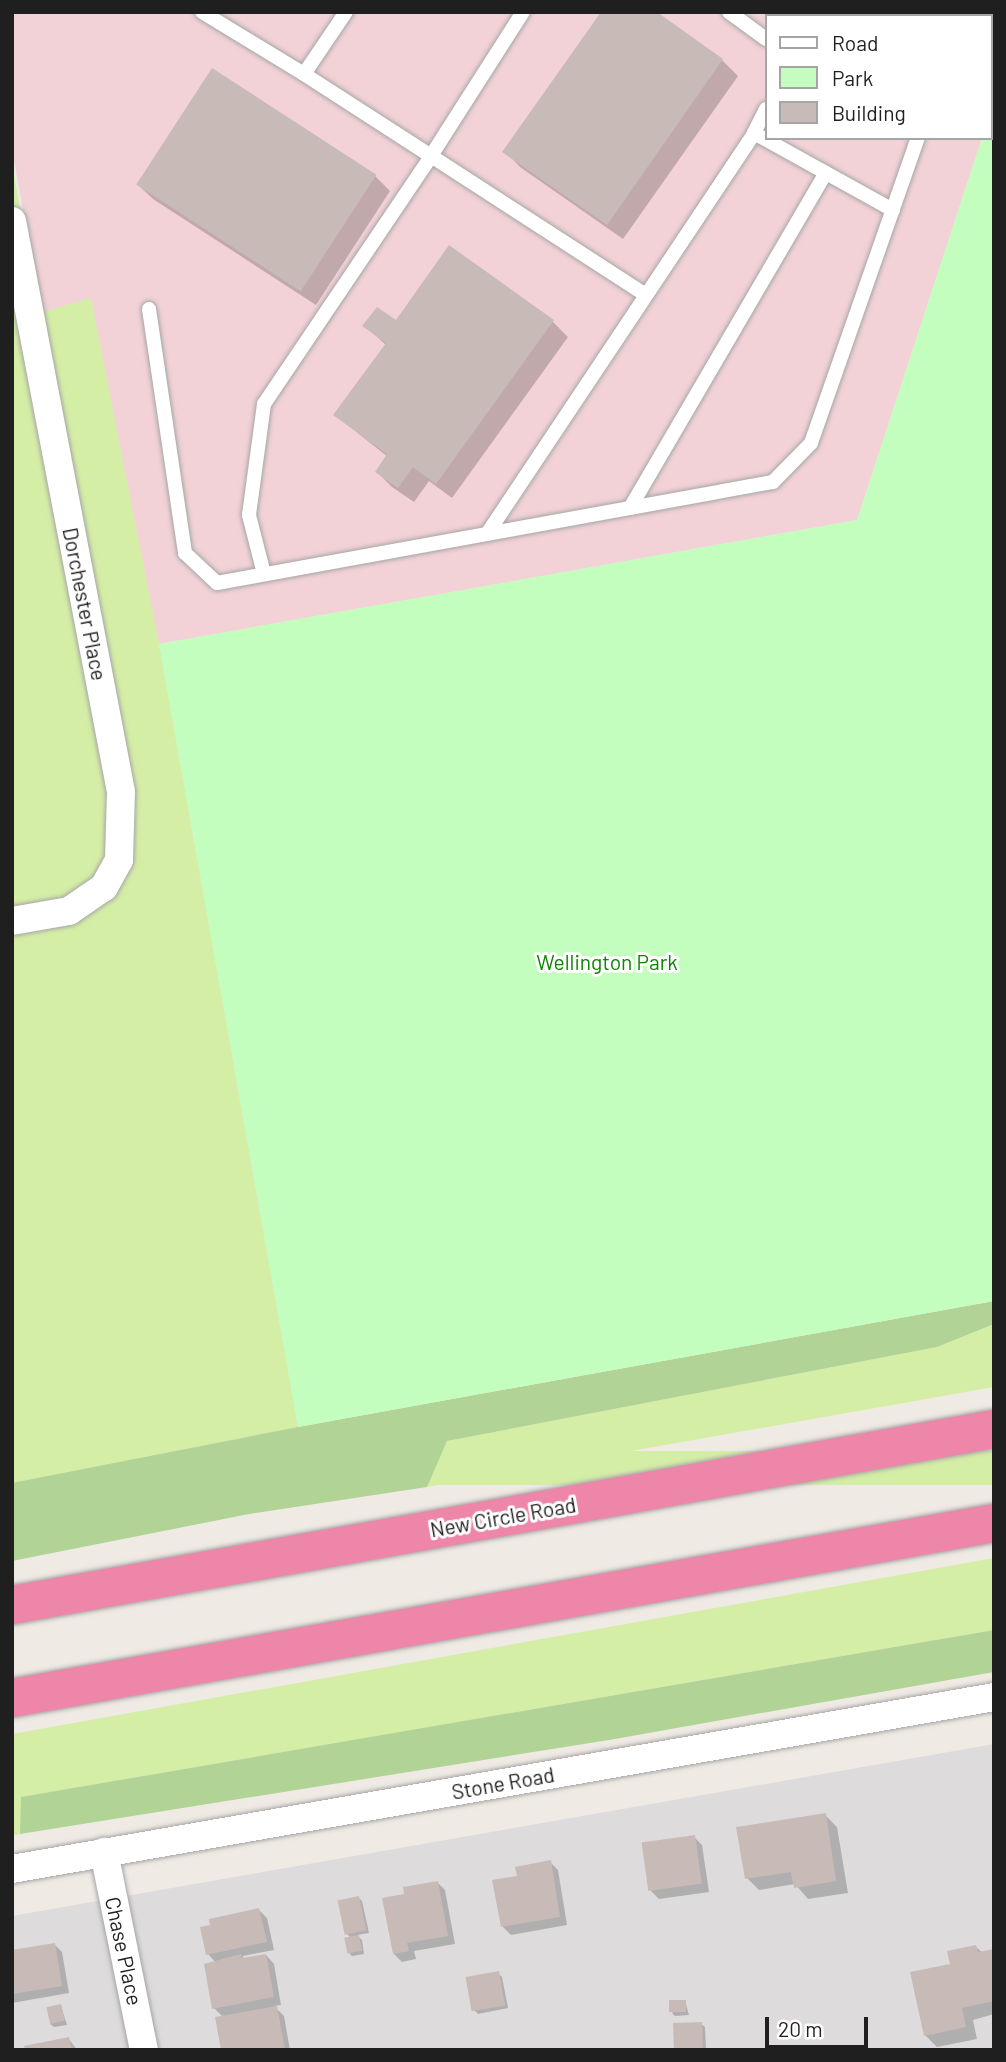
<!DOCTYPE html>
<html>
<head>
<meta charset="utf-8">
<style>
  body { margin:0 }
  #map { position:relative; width:1006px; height:2062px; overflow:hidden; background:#f0eae4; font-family:Barlow,sans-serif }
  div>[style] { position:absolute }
  .residential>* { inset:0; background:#dddbdc }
  .commercial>* { inset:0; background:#f2d2d6 }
  .grass>* { inset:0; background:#d5eea6; transform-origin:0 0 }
  .forest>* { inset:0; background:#b1d395 }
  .park>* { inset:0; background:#c3febe }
  .shadow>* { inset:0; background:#0003 }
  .building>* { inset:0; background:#c8bbb7; transform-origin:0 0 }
  .roads { filter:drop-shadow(0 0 2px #a6a6a6) drop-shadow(0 0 2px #a6a6a6) }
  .service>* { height:14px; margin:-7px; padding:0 7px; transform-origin:7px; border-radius:7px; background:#fff }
  .minor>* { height:28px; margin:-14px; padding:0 14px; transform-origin:14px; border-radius:14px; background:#fff }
  .motorway>* { height:38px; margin:-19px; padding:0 19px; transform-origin:19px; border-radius:19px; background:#ee86aa }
  span { translate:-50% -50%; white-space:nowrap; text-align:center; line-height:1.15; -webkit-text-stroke:6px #fff; paint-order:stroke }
  .street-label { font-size:21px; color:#1f1f1f }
  .park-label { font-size:21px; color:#0d8603 }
  .frame { position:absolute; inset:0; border:14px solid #1f1f1f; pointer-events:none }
  .legend { position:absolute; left:765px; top:14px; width:228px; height:126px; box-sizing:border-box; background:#fff; border:2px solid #a5a5a5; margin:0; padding:9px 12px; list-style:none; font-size:21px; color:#1f1f1f }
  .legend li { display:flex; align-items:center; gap:14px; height:35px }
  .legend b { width:35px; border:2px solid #a5a5a5 }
  .scale { position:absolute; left:765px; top:2017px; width:103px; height:32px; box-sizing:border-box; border:4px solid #1f1f1f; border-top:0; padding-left:9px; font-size:21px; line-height:24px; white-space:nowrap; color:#1f1f1f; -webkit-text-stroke:5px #fff; paint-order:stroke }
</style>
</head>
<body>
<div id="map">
  <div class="residential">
    <div style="clip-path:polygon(994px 1744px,994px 2050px,12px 2050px,12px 1916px)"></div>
  </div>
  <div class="commercial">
    <div style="clip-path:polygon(12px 12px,994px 12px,994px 103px,990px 114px,990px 16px,766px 16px,766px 138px,982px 138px,857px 520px,159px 644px,298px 1427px,12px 1483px,12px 319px,30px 249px,12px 149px)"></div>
  </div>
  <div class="grass">
    <div style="clip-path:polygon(12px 164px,39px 313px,91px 298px,159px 644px,298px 1427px,12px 1483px)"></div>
    <div style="clip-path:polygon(994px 1324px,994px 1387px,427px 1487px,447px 1441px,937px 1347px)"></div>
    <div style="left:994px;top:1451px;width:34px;height:998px;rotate:90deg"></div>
    <div style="clip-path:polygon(994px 1558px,994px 1630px,22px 1797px,20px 1834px,12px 1836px,12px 1734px)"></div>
  </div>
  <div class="forest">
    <div style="clip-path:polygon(994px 1301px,994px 1324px,937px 1347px,447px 1441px,427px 1487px,249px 1514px,12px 1561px,12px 1483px,298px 1427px)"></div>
    <div style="clip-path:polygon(994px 1630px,994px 1672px,609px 1740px,20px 1834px,21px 1797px)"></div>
  </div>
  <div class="park">
    <div style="clip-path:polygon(994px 103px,994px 1301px,298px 1427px,159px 644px,857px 520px,982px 138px,990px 138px)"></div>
  </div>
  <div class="shadow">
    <div style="clip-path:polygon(654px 12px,722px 60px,738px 76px,623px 239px,520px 167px,505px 151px)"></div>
    <div style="clip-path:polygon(375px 176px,390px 191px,316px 305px,153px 199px,137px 184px)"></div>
    <div style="clip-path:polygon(553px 322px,568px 337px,452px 498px,429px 481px,414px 502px,392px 487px,377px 472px,388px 457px,335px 415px,386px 345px,365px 326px,396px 323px)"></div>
    <div style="clip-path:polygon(825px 1815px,837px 1827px,848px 1893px,808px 1899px,795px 1884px,759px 1890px,747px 1878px)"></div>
    <div style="clip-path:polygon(694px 1837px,702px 1845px,709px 1892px,659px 1899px,651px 1891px)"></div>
    <div style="clip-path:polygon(550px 1862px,558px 1870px,567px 1925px,511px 1935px,503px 1927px,519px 1877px)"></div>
    <div style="clip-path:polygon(437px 1882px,445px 1890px,455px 1944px,414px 1951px,416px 1959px,402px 1962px,394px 1954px,406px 1895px)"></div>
    <div style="clip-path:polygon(359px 1898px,362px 1901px,369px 1933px,357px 1935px,362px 1940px,364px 1954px,352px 1956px,349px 1953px,351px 1938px,346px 1933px)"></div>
    <div style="clip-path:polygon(259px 1910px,267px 1918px,274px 1950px,243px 1956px,243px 1960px,266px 1955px,274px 1964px,281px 2005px,274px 2006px,284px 2016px,290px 2050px,223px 2050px,224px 2018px,214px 2008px,216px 1963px,208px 1954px)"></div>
    <div style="clip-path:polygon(54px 1944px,62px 1952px,69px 1993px,12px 2003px,12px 1951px)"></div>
    <div style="clip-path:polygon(976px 1947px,983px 1953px,994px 1951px,994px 2014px,973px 2020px,977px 2039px,937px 2047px,925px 2035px,952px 1965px)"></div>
    <div style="clip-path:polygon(498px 1973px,502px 1977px,508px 2008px,478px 2014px,474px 2010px)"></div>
    <div style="clip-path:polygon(685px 2001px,689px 2015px,675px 2016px,672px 2013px)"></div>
    <div style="clip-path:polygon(61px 2006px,67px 2025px,54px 2027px,50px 2024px)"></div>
    <div style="clip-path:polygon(701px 2024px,705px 2027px,706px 2050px,676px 2050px)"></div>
    <div style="clip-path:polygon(69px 2039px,77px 2050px,27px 2050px)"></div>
  </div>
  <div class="building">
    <div style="clip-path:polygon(601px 12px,657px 12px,723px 59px,607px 225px,502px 152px)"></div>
    <div style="left:212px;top:68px;width:196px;height:139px;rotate:33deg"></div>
    <div style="clip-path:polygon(449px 245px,554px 320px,436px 484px,413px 467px,398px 488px,375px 472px,387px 454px,333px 415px,386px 343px,362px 326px,377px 307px,396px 320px)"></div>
    <div style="clip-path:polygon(826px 1813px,836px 1881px,794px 1888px,791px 1872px,745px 1879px,736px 1827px)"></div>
    <div style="left:695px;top:1835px;width:49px;height:54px;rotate:82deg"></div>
    <div style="clip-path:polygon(551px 1860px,560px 1917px,501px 1927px,492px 1880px,517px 1876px,515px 1867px)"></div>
    <div style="clip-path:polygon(438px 1881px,448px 1936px,407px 1943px,409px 1951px,393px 1954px,382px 1898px,404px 1894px,403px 1887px)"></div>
    <div style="left:359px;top:1896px;width:35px;height:22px;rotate:78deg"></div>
    <div style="clip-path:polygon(259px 1908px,267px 1942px,206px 1955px,200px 1927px,210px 1925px,209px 1919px)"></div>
    <div style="left:359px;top:1935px;width:16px;height:15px;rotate:79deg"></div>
    <div style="clip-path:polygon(55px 1943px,62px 1986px,12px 1994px,12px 1950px)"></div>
    <div style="clip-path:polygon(976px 1945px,978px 1952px,994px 1949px,994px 2001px,962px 2008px,966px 2027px,924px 2036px,910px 1972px,950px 1964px,947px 1951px)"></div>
    <div style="clip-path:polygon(241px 1954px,242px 1958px,266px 1954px,274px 1997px,212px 2009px,204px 1964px)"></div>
    <div style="left:499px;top:1971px;width:35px;height:34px;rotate:80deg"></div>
    <div style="left:686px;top:2000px;width:12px;height:17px;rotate:90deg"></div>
    <div style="left:61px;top:2004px;width:17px;height:15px;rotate:77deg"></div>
    <div style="clip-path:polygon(277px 2006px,285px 2050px,221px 2050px,215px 2017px)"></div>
    <div style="left:702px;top:2022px;width:28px;height:29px;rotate:88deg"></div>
    <div style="clip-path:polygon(69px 2037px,72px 2050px,25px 2050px,24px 2046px)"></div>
  </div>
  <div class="roads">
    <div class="service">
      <div style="left:202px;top:12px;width:119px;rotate:31.3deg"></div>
      <div style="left:523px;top:12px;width:171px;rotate:122.6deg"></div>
      <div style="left:431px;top:156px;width:256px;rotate:32.9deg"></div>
      <div style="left:729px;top:12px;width:46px;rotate:36.1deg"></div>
      <div style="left:817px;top:16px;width:4px;rotate:-63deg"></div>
      <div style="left:961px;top:16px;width:4px;rotate:-76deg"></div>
      <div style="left:766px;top:109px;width:27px;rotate:117deg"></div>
      <div style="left:754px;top:133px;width:159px;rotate:29deg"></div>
      <div style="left:149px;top:309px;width:247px;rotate:81.6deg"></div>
      <div style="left:185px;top:553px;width:44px;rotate:43.2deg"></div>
      <div style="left:217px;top:583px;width:565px;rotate:-10.3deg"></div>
      <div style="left:773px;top:482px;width:54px;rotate:-45.7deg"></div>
      <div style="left:811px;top:443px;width:323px;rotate:-70.7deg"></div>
      <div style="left:630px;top:508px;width:388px;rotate:-59.7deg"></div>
      <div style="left:487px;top:534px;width:482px;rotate:-56.3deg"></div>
      <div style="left:264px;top:574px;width:61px;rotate:-104.3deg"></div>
      <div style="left:249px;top:515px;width:112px;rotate:-82.3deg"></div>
      <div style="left:264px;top:404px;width:299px;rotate:-56deg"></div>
      <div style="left:431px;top:156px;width:151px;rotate:-147.2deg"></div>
      <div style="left:304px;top:74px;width:75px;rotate:-55.9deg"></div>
    </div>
    <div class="minor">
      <div style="left:12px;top:221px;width:581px;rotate:79.19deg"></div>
      <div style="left:121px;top:792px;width:68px;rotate:91.7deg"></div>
      <div style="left:119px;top:860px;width:31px;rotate:119deg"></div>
      <div style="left:104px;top:887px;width:42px;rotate:145.6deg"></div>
      <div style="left:69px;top:911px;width:58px;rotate:170deg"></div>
      <div style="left:104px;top:1852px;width:202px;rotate:78.6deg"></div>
      <div style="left:12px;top:1869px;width:997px;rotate:-9.93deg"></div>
    </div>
    <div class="motorway">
      <div style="left:12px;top:1605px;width:998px;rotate:-10.16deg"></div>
      <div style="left:12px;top:1698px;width:997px;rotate:-10.1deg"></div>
    </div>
  </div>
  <div class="street-label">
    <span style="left:85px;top:604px;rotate:79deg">Dorchester Place</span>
    <span style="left:503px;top:1517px;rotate:-10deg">New Circle Road</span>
    <span style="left:503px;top:1783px;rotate:-10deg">Stone Road</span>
    <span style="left:124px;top:1951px;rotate:78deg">Chase Place</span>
  </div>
  <div class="park-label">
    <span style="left:607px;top:962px">Wellington Park</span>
  </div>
  <div class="frame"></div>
  <ul class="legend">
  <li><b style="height:9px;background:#fff"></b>Road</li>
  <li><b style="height:19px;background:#c3febe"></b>Park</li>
  <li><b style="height:19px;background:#c8bbb7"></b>Building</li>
  </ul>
  <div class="scale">20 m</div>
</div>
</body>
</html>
